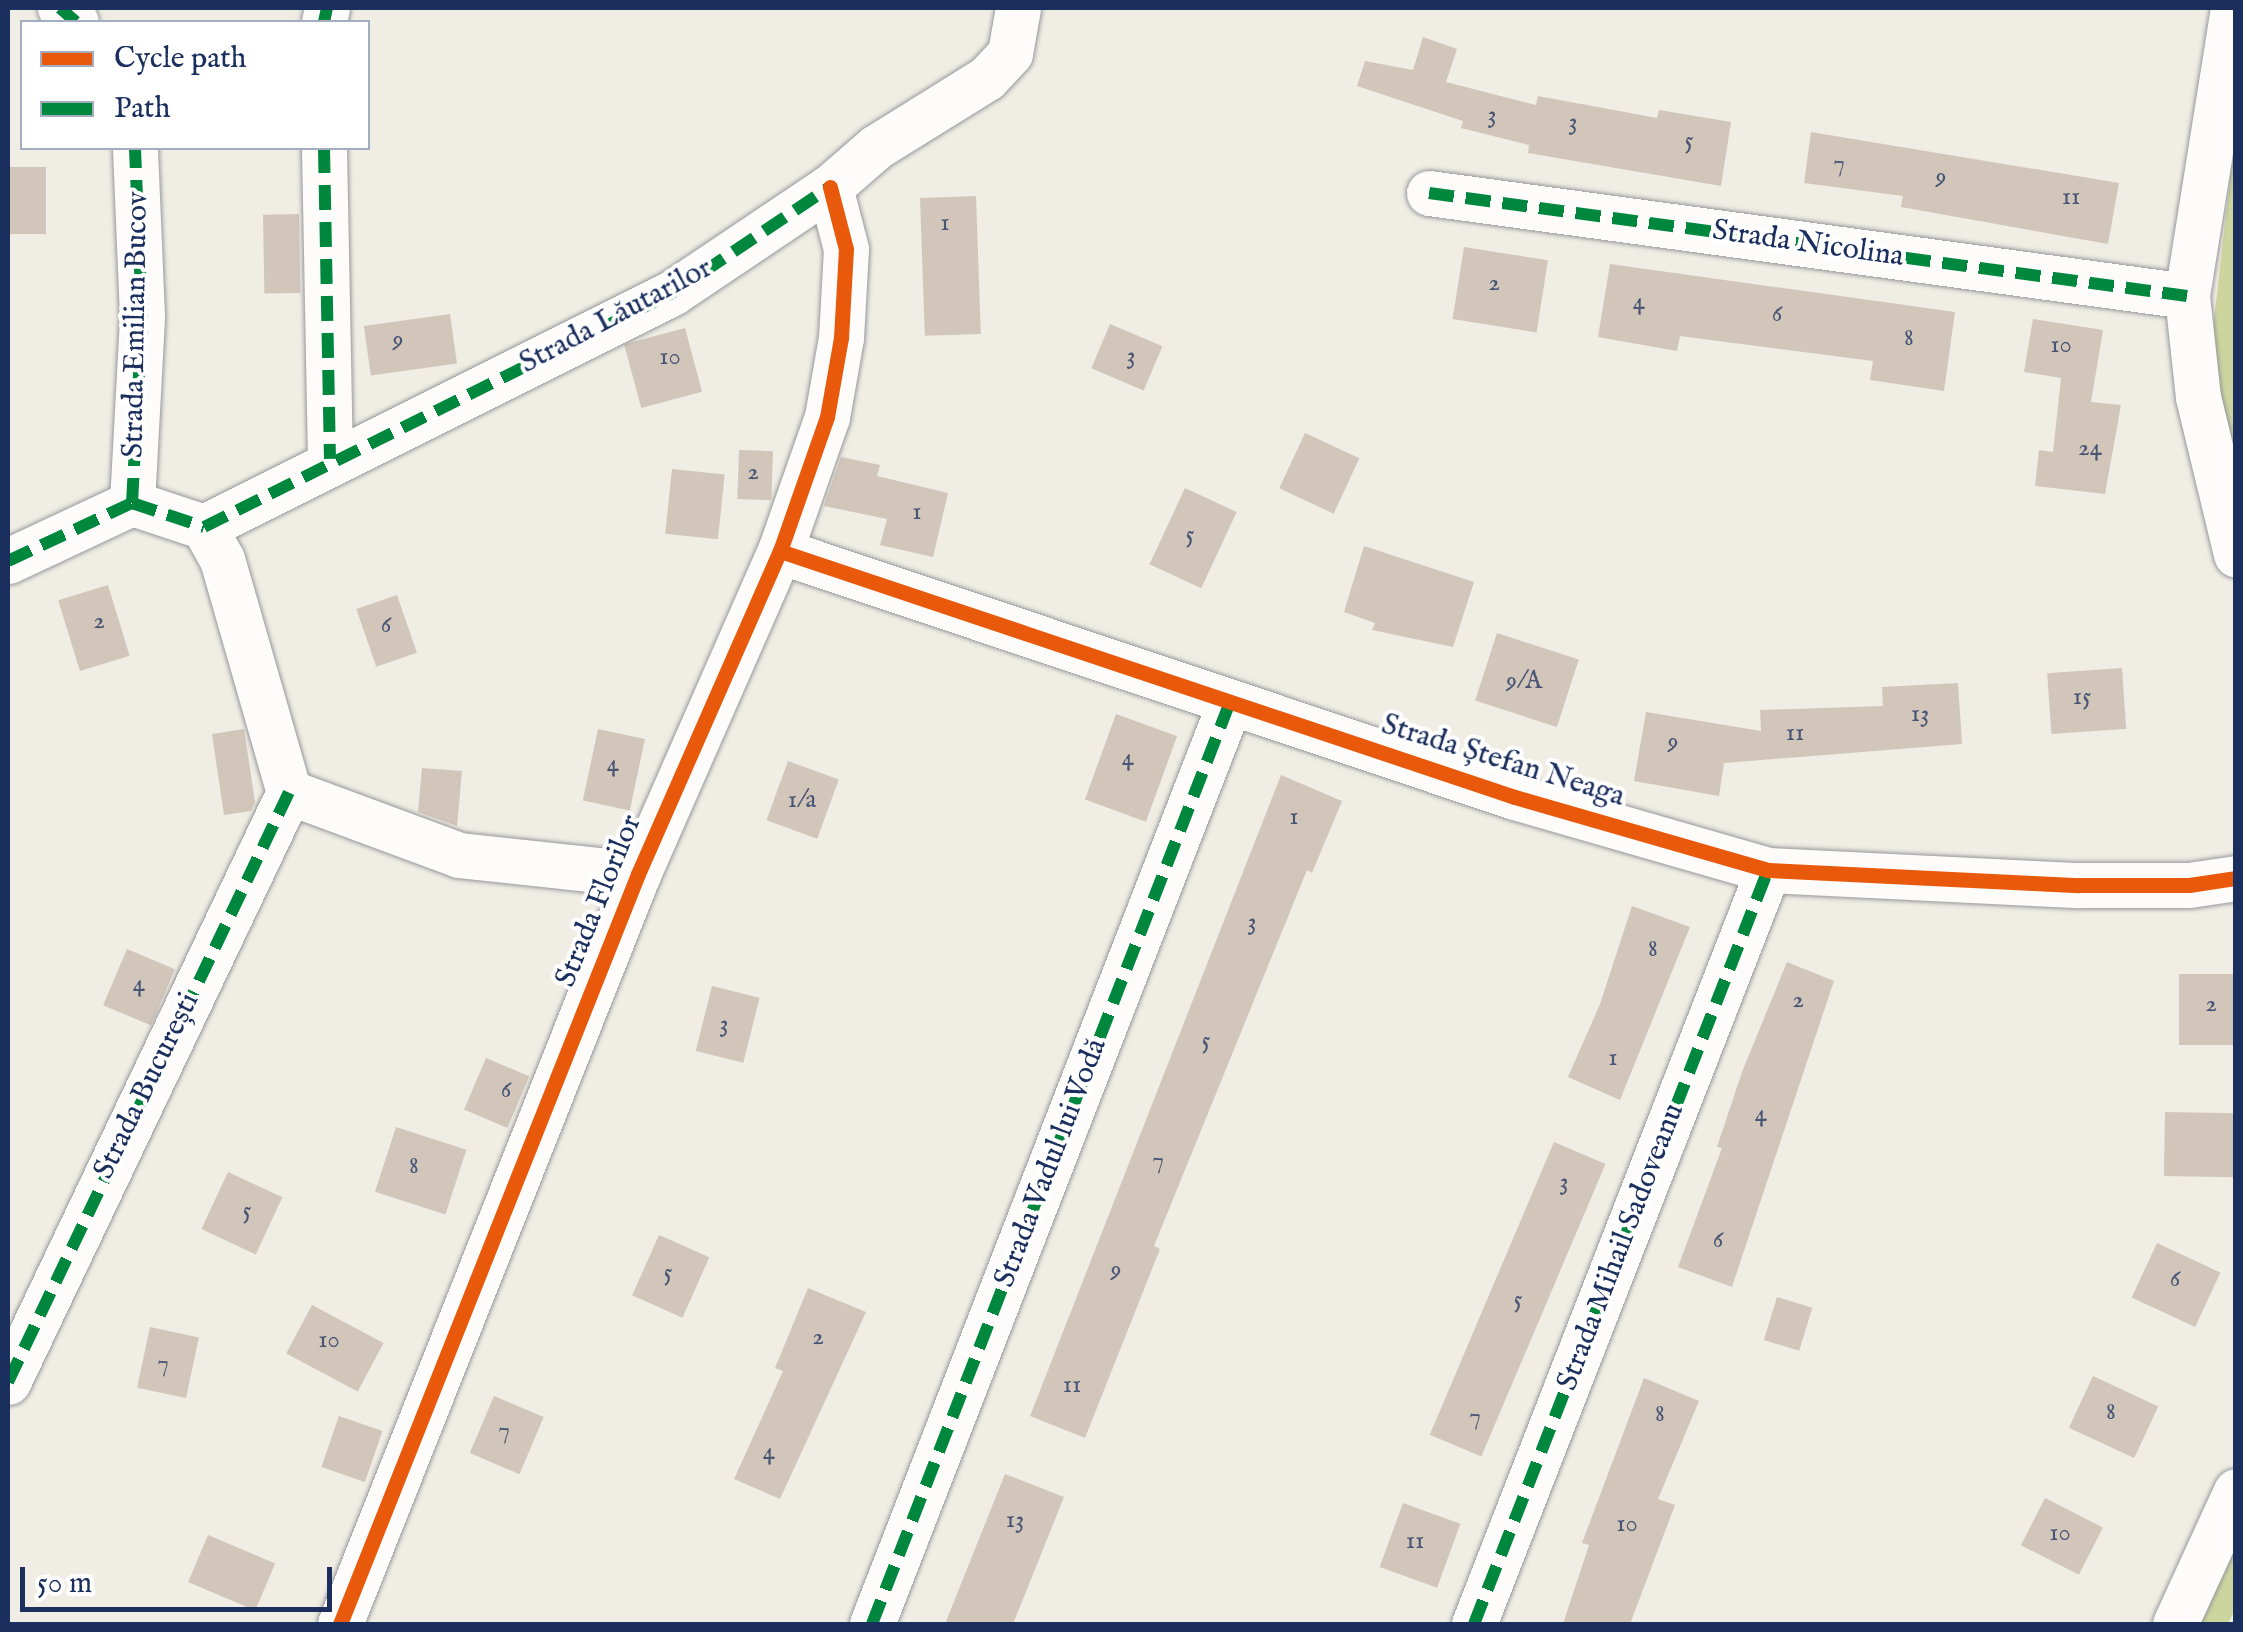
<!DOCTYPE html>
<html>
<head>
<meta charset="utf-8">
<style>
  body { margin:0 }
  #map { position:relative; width:2243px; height:1632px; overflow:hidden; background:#efede4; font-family:"IM FELL English",serif }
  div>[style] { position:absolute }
  .green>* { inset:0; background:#cdd59f }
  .building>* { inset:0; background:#d2c6bb; transform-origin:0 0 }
  .roads { filter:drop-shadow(0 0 2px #96989b) drop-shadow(0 0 2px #96989b) }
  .minor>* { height:45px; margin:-22.5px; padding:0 22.5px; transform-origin:22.5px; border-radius:22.5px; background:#fdfcfb }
  .quiet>* { height:12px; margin-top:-6px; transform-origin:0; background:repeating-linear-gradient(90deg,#00873e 0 25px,transparent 0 37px) }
  .cycleway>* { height:15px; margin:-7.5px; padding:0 7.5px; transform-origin:7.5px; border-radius:7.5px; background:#e8590c }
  span { translate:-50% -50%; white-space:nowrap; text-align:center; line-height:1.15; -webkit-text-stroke:8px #fff; paint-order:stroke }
  .number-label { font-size:25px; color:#495575 }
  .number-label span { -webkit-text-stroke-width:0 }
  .street-label { font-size:30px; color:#1b2f5e }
  .frame { position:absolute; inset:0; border:10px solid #1b2f5e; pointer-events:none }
  .legend { position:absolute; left:20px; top:20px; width:350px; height:130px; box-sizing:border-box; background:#fff; border:2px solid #a4acbf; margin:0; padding:12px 18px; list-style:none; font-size:30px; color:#1b2f5e }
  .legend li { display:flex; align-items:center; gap:20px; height:50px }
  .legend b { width:50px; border:2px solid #a4acbf }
  .scale { position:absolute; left:20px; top:1567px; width:312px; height:45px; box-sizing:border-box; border:5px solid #1b2f5e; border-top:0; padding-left:12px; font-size:30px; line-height:35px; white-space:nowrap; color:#1b2f5e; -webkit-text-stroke:8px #fff; paint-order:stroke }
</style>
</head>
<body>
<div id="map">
  <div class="green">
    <div style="clip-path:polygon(2235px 135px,2235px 484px,2212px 338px)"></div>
    <div style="clip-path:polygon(2235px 1542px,2235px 1610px,2228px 1624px,2196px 1624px)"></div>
  </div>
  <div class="building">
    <div style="clip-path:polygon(1423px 37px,1457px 49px,1446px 82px,1536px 105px,1538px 96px,1657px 118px,1659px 110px,1731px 122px,1721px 186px,1528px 153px,1529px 145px,1461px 128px,1463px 121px,1357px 86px,1365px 61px,1413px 70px)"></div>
    <div style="clip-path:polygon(1811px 132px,2119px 183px,2108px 244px,1901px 207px,1903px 196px,1804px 183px)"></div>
    <div style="left:8px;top:167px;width:38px;height:67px"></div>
    <div style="left:976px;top:196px;width:138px;height:56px;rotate:88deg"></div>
    <div style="left:299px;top:214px;width:79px;height:36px;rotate:89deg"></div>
    <div style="left:1464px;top:247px;width:85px;height:73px;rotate:9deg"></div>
    <div style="clip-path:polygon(1610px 264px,1955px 312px,1944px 391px,1870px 380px,1873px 361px,1680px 336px,1677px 351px,1598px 337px)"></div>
    <div style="left:450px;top:314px;width:50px;height:87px;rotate:82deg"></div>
    <div style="clip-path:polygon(2033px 319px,2103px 330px,2091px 402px,2121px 405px,2105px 494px,2035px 486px,2039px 450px,2053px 452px,2061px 378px,2024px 372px)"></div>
    <div style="left:1110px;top:324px;width:57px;height:48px;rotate:23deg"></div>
    <div style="left:685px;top:328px;width:66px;height:63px;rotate:75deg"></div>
    <div style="left:1305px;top:433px;width:60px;height:61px;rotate:25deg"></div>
    <div style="left:739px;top:450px;width:34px;height:49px;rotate:2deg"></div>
    <div style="clip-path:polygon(841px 457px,880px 465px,877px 476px,948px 493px,933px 557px,880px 545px,887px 519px,824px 506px)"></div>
    <div style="left:672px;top:469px;width:53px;height:65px;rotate:6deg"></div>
    <div style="left:1185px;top:488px;width:57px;height:84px;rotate:25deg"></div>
    <div style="clip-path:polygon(1364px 546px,1474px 582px,1453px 647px,1372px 630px,1375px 623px,1344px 612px)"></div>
    <div style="left:108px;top:585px;width:74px;height:52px;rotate:73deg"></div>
    <div style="left:397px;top:595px;width:61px;height:43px;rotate:71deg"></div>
    <div style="left:1497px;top:633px;width:86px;height:71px;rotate:18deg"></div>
    <div style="left:2122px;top:668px;width:61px;height:75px;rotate:86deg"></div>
    <div style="clip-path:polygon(1958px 683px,1962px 744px,1724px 763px,1719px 796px,1634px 781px,1646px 712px,1761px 731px,1760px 710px,1883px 706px,1882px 687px)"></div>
    <div style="left:1116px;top:714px;width:65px;height:91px;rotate:20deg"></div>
    <div style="clip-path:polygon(244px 729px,255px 802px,251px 811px,224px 815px,212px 734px)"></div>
    <div style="left:598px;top:729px;width:48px;height:73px;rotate:12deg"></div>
    <div style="left:788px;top:761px;width:54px;height:63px;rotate:20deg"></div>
    <div style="clip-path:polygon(422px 768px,462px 771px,457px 826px,418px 812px)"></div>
    <div style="clip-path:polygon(1281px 775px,1342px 801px,1312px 873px,1307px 870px,1154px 1246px,1160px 1249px,1085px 1438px,1030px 1416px)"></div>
    <div style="clip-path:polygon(1632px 906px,1690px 927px,1620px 1100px,1568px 1077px,1600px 1004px)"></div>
    <div style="left:127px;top:949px;width:52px;height:61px;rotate:23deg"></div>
    <div style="clip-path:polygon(1787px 962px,1834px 981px,1732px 1287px,1678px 1267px,1722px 1148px,1717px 1147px,1742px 1072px)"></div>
    <div style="left:2236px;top:974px;width:71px;height:57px;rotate:90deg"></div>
    <div style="left:712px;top:986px;width:49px;height:67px;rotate:14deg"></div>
    <div style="left:486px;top:1058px;width:47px;height:56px;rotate:23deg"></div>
    <div style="left:2165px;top:1112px;width:71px;height:64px;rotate:1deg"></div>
    <div style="left:396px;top:1127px;width:74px;height:68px;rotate:18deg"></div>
    <div style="left:1554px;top:1142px;width:56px;height:318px;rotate:23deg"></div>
    <div style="left:228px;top:1172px;width:60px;height:63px;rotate:25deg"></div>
    <div style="left:659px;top:1235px;width:55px;height:66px;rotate:24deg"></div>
    <div style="left:2157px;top:1243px;width:70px;height:60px;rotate:25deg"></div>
    <div style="clip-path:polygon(808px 1288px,866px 1312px,780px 1499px,734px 1479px,783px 1371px,775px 1368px)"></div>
    <div style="left:1777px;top:1297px;width:37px;height:45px;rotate:17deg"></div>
    <div style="left:312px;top:1305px;width:81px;height:55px;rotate:28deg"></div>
    <div style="left:150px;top:1327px;width:50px;height:62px;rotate:12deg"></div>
    <div style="left:2093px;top:1376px;width:72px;height:57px;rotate:25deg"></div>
    <div style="clip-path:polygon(1644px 1378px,1699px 1401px,1658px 1499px,1675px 1505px,1630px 1624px,1563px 1624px,1589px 1545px,1582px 1543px)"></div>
    <div style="left:494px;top:1396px;width:54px;height:62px;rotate:23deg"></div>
    <div style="left:339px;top:1416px;width:46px;height:54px;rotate:19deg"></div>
    <div style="clip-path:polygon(1005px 1474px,1064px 1497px,1013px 1624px,945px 1624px)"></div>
    <div style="left:2045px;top:1498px;width:65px;height:53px;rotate:27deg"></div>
    <div style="left:1403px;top:1503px;width:61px;height:68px;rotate:20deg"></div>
    <div style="left:208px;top:1535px;width:73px;height:51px;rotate:23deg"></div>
  </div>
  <div class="roads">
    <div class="minor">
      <div style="left:60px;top:8px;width:21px;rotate:41deg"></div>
      <div style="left:2233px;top:8px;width:292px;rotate:99.1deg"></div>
      <div style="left:2187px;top:296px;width:102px;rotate:83.8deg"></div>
      <div style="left:2198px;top:397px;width:162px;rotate:76.4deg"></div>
      <div style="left:324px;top:22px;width:14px;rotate:-78deg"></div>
      <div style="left:324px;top:148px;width:311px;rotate:88.9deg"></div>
      <div style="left:1429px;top:193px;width:765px;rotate:7.74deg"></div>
      <div style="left:132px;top:503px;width:187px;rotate:-86.9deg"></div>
      <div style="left:142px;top:316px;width:168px;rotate:-92.4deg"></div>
      <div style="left:204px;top:527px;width:37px;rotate:61deg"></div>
      <div style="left:222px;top:559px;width:242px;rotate:74deg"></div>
      <div style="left:289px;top:792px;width:181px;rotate:20.3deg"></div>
      <div style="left:459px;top:855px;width:180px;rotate:6.1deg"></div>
      <div style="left:780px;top:551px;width:775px;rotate:18.51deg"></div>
      <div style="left:1515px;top:797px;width:263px;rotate:16.1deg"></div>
      <div style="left:1768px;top:870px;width:311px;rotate:2.8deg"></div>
      <div style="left:2079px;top:885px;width:110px"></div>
      <div style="left:2189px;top:885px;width:48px;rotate:-8.5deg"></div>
      <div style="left:8px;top:561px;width:137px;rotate:-25.1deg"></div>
      <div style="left:132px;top:503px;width:76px;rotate:18.4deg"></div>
      <div style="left:204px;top:527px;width:523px;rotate:-26.57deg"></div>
      <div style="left:672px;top:293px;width:190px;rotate:-33.9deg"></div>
      <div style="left:830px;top:187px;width:61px;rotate:-41deg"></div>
      <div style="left:876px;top:147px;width:131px;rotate:-31.9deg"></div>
      <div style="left:987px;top:78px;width:34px;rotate:-47deg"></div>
      <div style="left:1010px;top:53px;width:46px;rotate:-79.9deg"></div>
      <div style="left:8px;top:1382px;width:653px;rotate:-64.53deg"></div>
      <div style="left:340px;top:1624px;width:807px;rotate:-68.33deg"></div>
      <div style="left:638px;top:874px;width:353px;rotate:-66.3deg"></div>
      <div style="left:780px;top:551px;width:142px;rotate:-70.7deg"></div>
      <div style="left:827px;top:417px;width:80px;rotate:-80deg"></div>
      <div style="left:841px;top:338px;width:89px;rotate:-86.8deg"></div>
      <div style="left:846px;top:249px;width:64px;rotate:-104.5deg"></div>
      <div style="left:872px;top:1624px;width:989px;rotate:-68.78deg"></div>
      <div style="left:1474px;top:1624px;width:809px;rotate:-68.7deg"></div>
      <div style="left:2175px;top:1624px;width:146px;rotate:-65.4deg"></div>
    </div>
  </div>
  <div class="quiet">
    <div style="left:60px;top:8px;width:21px;rotate:41deg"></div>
    <div style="left:324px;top:22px;width:14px;rotate:-78deg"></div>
    <div style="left:324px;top:148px;width:311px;rotate:88.9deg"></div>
    <div style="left:1429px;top:193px;width:765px;rotate:7.74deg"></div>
    <div style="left:132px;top:503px;width:187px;rotate:-86.9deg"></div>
    <div style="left:142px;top:316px;width:168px;rotate:-92.4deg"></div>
    <div style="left:8px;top:561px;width:137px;rotate:-25.1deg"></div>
    <div style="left:132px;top:503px;width:76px;rotate:18.4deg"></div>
    <div style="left:204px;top:527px;width:523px;rotate:-26.57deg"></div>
    <div style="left:672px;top:293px;width:190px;rotate:-33.9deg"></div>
    <div style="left:8px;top:1382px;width:653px;rotate:-64.53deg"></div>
    <div style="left:872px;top:1624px;width:989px;rotate:-68.78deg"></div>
    <div style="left:1474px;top:1624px;width:809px;rotate:-68.7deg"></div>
  </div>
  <div class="cycleway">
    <div style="left:780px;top:551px;width:775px;rotate:18.51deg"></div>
    <div style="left:1515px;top:797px;width:263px;rotate:16.1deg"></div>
    <div style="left:1768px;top:870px;width:311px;rotate:2.8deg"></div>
    <div style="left:2079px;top:885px;width:110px"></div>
    <div style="left:2189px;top:885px;width:48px;rotate:-8.5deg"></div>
    <div style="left:340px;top:1624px;width:807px;rotate:-68.33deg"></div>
    <div style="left:638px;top:874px;width:353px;rotate:-66.3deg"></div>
    <div style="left:780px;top:551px;width:142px;rotate:-70.7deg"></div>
    <div style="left:827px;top:417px;width:80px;rotate:-80deg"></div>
    <div style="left:841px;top:338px;width:89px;rotate:-86.8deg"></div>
    <div style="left:846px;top:249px;width:64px;rotate:-104.5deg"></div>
  </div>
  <div class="number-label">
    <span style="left:1492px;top:115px">3</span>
    <span style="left:1573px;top:122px">3</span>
    <span style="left:1689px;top:141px">5</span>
    <span style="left:1839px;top:164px">7</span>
    <span style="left:1941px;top:177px">9</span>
    <span style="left:2071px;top:197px">11</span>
    <span style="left:945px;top:223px">1</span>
    <span style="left:1494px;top:283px">2</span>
    <span style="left:1639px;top:302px">4</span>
    <span style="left:1777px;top:314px">6</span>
    <span style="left:1909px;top:338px">8</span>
    <span style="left:398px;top:340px">9</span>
    <span style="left:2061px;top:345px">10</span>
    <span style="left:1131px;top:356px">3</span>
    <span style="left:670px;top:357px">10</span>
    <span style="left:2090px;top:448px">24</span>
    <span style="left:753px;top:472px">2</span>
    <span style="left:917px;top:512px">1</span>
    <span style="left:1190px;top:535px">5</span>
    <span style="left:99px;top:621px">2</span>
    <span style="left:386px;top:625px">6</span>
    <span style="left:1524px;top:681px">9/A</span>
    <span style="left:2082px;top:697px">15</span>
    <span style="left:1920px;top:714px">13</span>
    <span style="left:1795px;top:733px">11</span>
    <span style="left:1673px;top:742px">9</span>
    <span style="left:1128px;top:758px">4</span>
    <span style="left:613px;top:764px">4</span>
    <span style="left:802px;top:800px">1/a</span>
    <span style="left:1294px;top:817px">1</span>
    <span style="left:1252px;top:922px">3</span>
    <span style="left:1653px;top:949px">8</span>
    <span style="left:139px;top:984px">4</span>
    <span style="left:1798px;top:1000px">2</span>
    <span style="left:2211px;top:1004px">2</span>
    <span style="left:724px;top:1024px">3</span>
    <span style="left:1206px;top:1041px">5</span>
    <span style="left:1613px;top:1058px">1</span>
    <span style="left:506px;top:1090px">6</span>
    <span style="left:1761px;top:1114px">4</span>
    <span style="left:1158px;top:1161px">7</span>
    <span style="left:414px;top:1166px">8</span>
    <span style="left:1564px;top:1182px">3</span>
    <span style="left:247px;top:1211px">5</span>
    <span style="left:1718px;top:1240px">6</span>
    <span style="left:1116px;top:1270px">9</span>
    <span style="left:668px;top:1273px">5</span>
    <span style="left:2175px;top:1279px">6</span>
    <span style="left:1518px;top:1300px">5</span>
    <span style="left:818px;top:1337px">2</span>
    <span style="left:329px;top:1340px">10</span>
    <span style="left:163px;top:1364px">7</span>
    <span style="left:1072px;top:1385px">11</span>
    <span style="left:2111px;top:1412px">8</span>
    <span style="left:1660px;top:1414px">8</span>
    <span style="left:1475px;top:1417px">7</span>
    <span style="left:504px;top:1431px">7</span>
    <span style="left:769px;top:1452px">4</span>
    <span style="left:1015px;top:1520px">13</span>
    <span style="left:1627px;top:1524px">10</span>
    <span style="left:2060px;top:1533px">10</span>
    <span style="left:1415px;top:1541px">11</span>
  </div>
  <div class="street-label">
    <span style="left:1808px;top:244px;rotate:8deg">Strada Nicolina</span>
    <span style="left:616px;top:316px;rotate:-28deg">Strada Lăutarilor</span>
    <span style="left:136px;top:325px;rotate:-89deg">Strada Emilian Bucov</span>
    <span style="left:1503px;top:761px;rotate:17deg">Strada Ștefan Neaga</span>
    <span style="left:599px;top:901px;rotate:-68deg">Strada Florilor</span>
    <span style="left:147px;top:1086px;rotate:-64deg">Strada București</span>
    <span style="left:1051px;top:1163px;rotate:-69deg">Strada Vadul lui Vodă</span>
    <span style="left:1621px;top:1247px;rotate:-69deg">Strada Mihail Sadoveanu</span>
  </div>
  <div class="frame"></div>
  <ul class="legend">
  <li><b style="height:12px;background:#e8590c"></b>Cycle path</li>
  <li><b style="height:12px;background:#00873e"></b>Path</li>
  </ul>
  <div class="scale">50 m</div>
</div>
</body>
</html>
